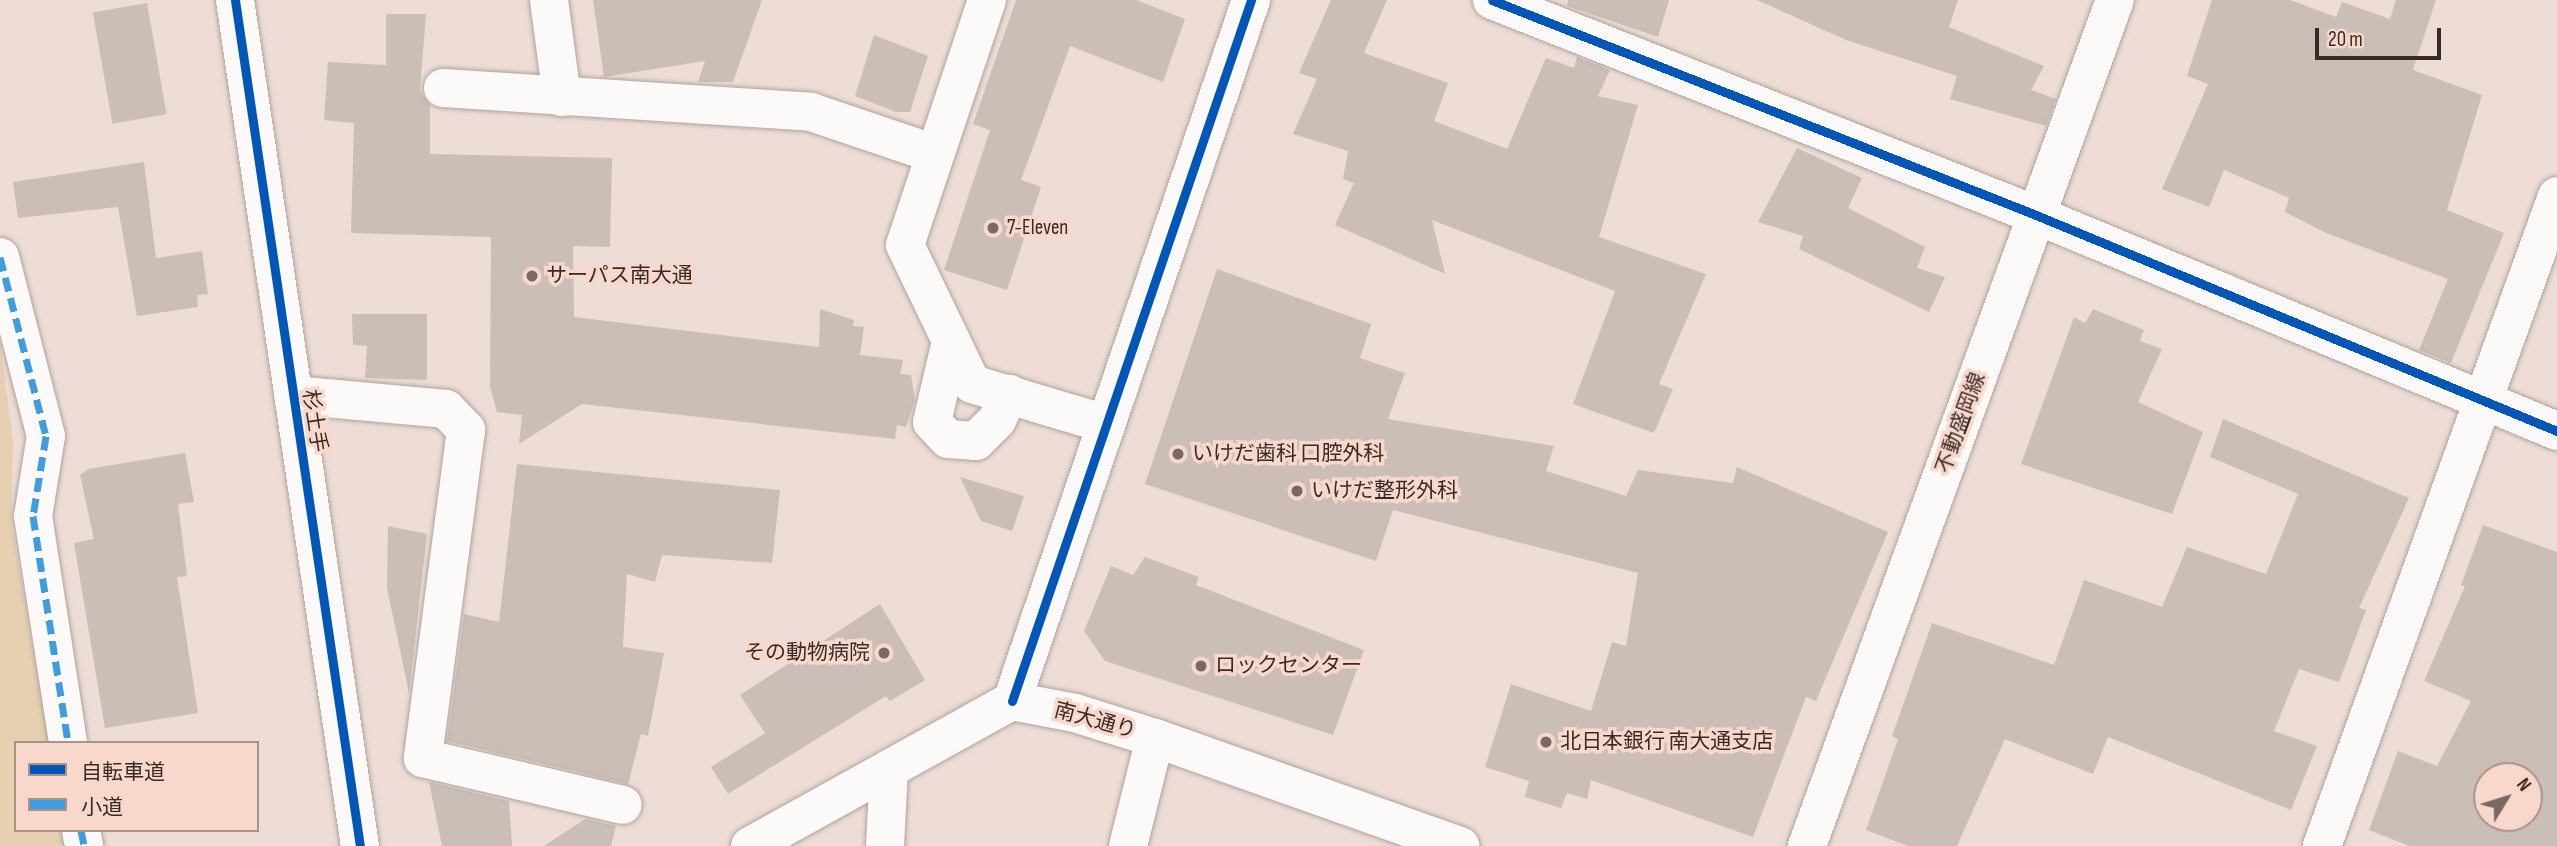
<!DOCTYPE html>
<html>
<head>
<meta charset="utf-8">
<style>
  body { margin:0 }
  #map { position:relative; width:2557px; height:846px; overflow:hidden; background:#eeddd6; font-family:"Sofia Sans Condensed","Noto Sans JP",sans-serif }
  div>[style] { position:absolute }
  .green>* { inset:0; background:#e7cfb2 }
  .building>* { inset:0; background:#cabeb7; transform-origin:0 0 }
  .roads { filter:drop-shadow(0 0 2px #b0a39e) drop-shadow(0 0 2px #b0a39e) }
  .minor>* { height:38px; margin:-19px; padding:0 19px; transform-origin:19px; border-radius:19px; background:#fcfaf9 }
  .major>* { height:38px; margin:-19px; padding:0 19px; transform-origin:19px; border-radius:19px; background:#fcfaf9 }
  .quiet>* { height:7px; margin-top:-3.5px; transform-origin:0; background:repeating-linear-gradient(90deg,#3e9ce0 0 14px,transparent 0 21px) }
  .cycleway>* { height:9px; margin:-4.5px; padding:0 4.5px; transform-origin:4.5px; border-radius:4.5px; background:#0057b8 }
  .dots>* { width:19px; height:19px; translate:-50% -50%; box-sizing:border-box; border:4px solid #f9d8cc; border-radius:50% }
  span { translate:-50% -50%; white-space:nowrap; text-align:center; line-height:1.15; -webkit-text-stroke:7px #f9d8cc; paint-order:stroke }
  .poi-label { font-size:21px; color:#382b27 }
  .left { translate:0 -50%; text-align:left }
  .right { translate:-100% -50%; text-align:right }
  .street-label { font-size:21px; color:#382b27 }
  .legend { position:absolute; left:14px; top:741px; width:245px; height:91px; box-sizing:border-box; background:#f9d8cc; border:2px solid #ac938a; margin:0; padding:9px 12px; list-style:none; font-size:21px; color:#382b27 }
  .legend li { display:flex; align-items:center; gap:14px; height:35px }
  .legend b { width:35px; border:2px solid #ac938a }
  .north { position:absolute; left:2473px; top:762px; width:70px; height:70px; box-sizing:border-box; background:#f9d8cc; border:2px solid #ac938a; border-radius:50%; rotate:52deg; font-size:19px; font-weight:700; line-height:28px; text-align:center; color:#382b27 }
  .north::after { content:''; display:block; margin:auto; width:24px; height:32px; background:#786964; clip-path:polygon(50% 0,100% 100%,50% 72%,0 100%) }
  .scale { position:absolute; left:2315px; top:28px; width:126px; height:32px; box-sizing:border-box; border:4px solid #382b27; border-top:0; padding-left:9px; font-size:21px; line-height:24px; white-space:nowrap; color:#382b27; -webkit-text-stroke:5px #f9d8cc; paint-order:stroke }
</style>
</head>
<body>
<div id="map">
  <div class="green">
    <div style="clip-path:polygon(0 341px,13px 442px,11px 520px,49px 743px,16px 743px,16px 830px,64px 830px,66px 846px,0 846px)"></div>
  </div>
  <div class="building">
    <div style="clip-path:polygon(593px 0,762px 0,733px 82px,698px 82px,705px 61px,604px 77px)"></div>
    <div style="clip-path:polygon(1016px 0,1136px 0,1185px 19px,1163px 82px,1070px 46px,1021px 180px,1041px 187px,1007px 290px,944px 270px,990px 130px,973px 124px)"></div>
    <div style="clip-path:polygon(1331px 0,1387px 0,1364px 53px,1448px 83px,1434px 121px,1507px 149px,1546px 58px,1574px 68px,1577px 57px,1610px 70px,1598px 96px,1638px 105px,1599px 237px,1706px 274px,1659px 384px,1673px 389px,1654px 433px,1573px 404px,1615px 291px,1432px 220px,1445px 274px,1335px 225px,1354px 183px,1343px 179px,1348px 151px,1293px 134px,1317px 79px,1299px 73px)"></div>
    <div style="clip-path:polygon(1568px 0,1669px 0,1658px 37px,1567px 6px)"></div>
    <div style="clip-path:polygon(1757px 0,1958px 0,1949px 27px,2044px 66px,2031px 90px,2056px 99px,2046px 126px,1950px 99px,1957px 76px,1846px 40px)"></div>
    <div style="clip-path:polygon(2212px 0,2290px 0,2336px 17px,2342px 2px,2390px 19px,2396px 0,2436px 0,2413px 70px,2482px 95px,2447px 210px,2504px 233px,2451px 363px,2419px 350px,2448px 279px,2326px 233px,2285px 212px,2289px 198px,2224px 170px,2209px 207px,2162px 189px,2208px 84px,2187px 76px)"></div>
    <div style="left:147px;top:3px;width:113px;height:55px;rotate:80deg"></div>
    <div style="clip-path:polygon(386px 14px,426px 14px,420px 91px,430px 105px,430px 154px,612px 158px,610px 247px,573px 246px,574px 317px,819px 347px,820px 309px,854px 320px,853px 326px,864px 327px,860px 355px,903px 360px,900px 374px,911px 375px,915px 400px,906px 427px,897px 425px,895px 439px,582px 404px,519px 444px,522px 415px,497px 412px,490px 387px,491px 237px,351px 233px,354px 123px,324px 120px,328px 62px,386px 65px)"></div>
    <div style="clip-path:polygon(874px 35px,928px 56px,910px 112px,896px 112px,855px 96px)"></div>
    <div style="clip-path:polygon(1797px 148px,1862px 178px,1848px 208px,1925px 247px,1917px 268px,1945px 277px,1929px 312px,1799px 249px,1803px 236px,1758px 222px)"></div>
    <div style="clip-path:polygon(144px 162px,156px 258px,202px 251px,208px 294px,197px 295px,198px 307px,137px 316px,118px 207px,18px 218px,13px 182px)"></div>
    <div style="clip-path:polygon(1217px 269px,1371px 324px,1360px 358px,1405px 373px,1388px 419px,1554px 446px,1546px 471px,1626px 496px,1638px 470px,1733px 483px,1737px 467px,1888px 532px,1816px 701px,1806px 697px,1753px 837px,1591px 780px,1587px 799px,1567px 793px,1561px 808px,1525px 797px,1529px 781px,1485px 767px,1511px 684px,1591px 711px,1612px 642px,1626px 646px,1638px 573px,1393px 510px,1376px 561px,1145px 484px)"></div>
    <div style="clip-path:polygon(2093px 309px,2144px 330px,2140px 341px,2162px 349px,2138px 402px,2203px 432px,2172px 514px,2021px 464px,2074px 317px,2085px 323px)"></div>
    <div style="clip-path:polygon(352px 314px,427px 314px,427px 380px,365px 378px,367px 346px,353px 345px)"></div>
    <div style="clip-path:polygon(2223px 419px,2409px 498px,2359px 608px,2366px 610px,2339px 682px,2299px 669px,2274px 731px,2317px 746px,2291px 810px,2108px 737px,2093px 774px,2005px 739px,1957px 846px,1908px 846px,1866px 830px,1898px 739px,1892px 736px,1932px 623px,2054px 665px,2084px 580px,2162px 607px,2187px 547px,2266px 574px,2298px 494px,2210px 457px)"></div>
    <div style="clip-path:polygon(185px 453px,194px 502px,178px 504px,187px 576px,177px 577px,198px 713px,105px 728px,74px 543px,94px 539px,80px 475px,88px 469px)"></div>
    <div style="clip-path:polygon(517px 464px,780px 490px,772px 563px,662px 555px,655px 582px,627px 574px,623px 647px,664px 653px,648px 736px,641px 734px,628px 784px,447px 741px,464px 614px,499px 622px)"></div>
    <div style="clip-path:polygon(960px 477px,1024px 496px,1012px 531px,981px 521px)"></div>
    <div style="clip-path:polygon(evenodd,2483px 525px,2557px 552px,2557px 846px,2409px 846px,2369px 830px,2398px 751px,2437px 766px,2471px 701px,2424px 681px,2465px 586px,2461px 585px,2483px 525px,2487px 776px,2529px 776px,2529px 818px,2487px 818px,2487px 776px)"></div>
    <div style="clip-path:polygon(388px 526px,427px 534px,409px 693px,387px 588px)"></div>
    <div style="clip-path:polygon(1145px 557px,1199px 577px,1196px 585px,1364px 650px,1333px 735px,1105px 661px,1084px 631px,1111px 566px,1133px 575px)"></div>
    <div style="clip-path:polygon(880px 604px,925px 680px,890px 701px,886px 696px,728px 794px,711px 767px,765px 733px,740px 695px)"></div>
    <div style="clip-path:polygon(429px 782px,509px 801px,512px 846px,442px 846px)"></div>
    <div style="clip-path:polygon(585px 819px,616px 826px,611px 846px,544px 846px)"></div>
  </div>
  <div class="roads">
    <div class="minor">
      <div style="left:235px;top:0;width:855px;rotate:81.6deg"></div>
      <div style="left:549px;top:0;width:98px;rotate:82.4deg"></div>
      <div style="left:987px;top:0;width:258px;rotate:108.5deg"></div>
      <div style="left:905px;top:245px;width:154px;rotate:64.3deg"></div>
      <div style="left:972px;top:384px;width:140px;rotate:16.6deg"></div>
      <div style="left:1492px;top:0;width:585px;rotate:21.56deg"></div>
      <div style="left:2036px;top:215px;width:564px;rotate:22.52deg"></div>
      <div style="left:443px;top:88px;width:369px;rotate:3.7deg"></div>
      <div style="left:811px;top:112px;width:131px;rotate:18.7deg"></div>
      <div style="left:0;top:257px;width:185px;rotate:75.6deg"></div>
      <div style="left:46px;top:436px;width:81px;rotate:99.2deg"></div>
      <div style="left:33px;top:516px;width:230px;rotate:81.2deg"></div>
      <div style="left:951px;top:341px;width:83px;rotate:103.2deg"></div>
      <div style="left:932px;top:422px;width:23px;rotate:47deg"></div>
      <div style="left:948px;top:439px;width:28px;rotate:4deg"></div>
      <div style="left:976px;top:441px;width:30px;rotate:-45deg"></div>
      <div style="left:997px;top:420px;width:29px;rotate:-65deg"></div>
      <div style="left:293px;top:395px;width:154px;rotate:5.2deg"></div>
      <div style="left:446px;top:409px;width:29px;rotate:46deg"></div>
      <div style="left:466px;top:430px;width:331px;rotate:97.5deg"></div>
      <div style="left:423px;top:758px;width:205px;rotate:13.2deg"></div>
      <div style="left:1012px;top:701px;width:741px;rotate:-71.17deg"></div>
      <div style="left:81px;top:830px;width:16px;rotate:79deg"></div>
      <div style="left:885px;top:846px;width:77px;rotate:-87deg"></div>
      <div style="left:1128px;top:846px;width:111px;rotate:-76deg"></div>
      <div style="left:2322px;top:846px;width:691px;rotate:-70.12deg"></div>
    </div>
    <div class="major">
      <div style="left:750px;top:846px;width:299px;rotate:-29deg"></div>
      <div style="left:1012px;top:701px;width:64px;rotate:10.8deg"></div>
      <div style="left:1075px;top:713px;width:84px;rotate:17.4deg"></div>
      <div style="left:1155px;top:738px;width:324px;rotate:19.5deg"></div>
      <div style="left:1807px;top:846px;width:900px;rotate:-70deg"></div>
    </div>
  </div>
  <div class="quiet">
    <div style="left:0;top:257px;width:185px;rotate:75.6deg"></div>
    <div style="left:46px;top:436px;width:81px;rotate:99.2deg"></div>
    <div style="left:33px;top:516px;width:230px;rotate:81.2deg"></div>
    <div style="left:81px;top:830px;width:16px;rotate:79deg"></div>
  </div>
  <div class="cycleway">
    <div style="left:235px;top:0;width:855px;rotate:81.6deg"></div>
    <div style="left:1492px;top:0;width:585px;rotate:21.56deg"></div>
    <div style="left:2036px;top:215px;width:564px;rotate:22.52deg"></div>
    <div style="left:1012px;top:701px;width:741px;rotate:-71.17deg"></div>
  </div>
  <div class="dots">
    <div style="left:993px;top:228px;background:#786964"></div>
    <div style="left:532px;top:276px;background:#786964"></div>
    <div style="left:1178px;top:454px;background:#786964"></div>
    <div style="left:1297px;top:491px;background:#786964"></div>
    <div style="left:884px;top:653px;background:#786964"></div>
    <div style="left:1201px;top:666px;background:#786964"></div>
    <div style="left:1546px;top:742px;background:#786964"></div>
  </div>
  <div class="poi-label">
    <span class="left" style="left:1007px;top:228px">7-Eleven</span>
    <span class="left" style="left:546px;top:276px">サーパス南大通</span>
    <span class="left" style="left:1192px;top:454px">いけだ歯科 口腔外科</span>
    <span class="left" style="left:1311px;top:491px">いけだ整形外科</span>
    <span class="right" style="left:870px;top:653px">その動物病院</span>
    <span class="left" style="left:1215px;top:666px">ロックセンター</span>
    <span class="left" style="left:1560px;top:742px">北日本銀行 南大通支店</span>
  </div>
  <div class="street-label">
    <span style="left:314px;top:421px;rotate:81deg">杉土手</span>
    <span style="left:1961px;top:423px;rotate:-70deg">不動盛岡線</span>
    <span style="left:1095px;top:721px;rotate:15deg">南大通り</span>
  </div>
  <ul class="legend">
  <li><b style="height:9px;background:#0057b8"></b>自転車道</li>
  <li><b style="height:9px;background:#3e9ce0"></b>小道</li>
  </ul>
  <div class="north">N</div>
  <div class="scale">20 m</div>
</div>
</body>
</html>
